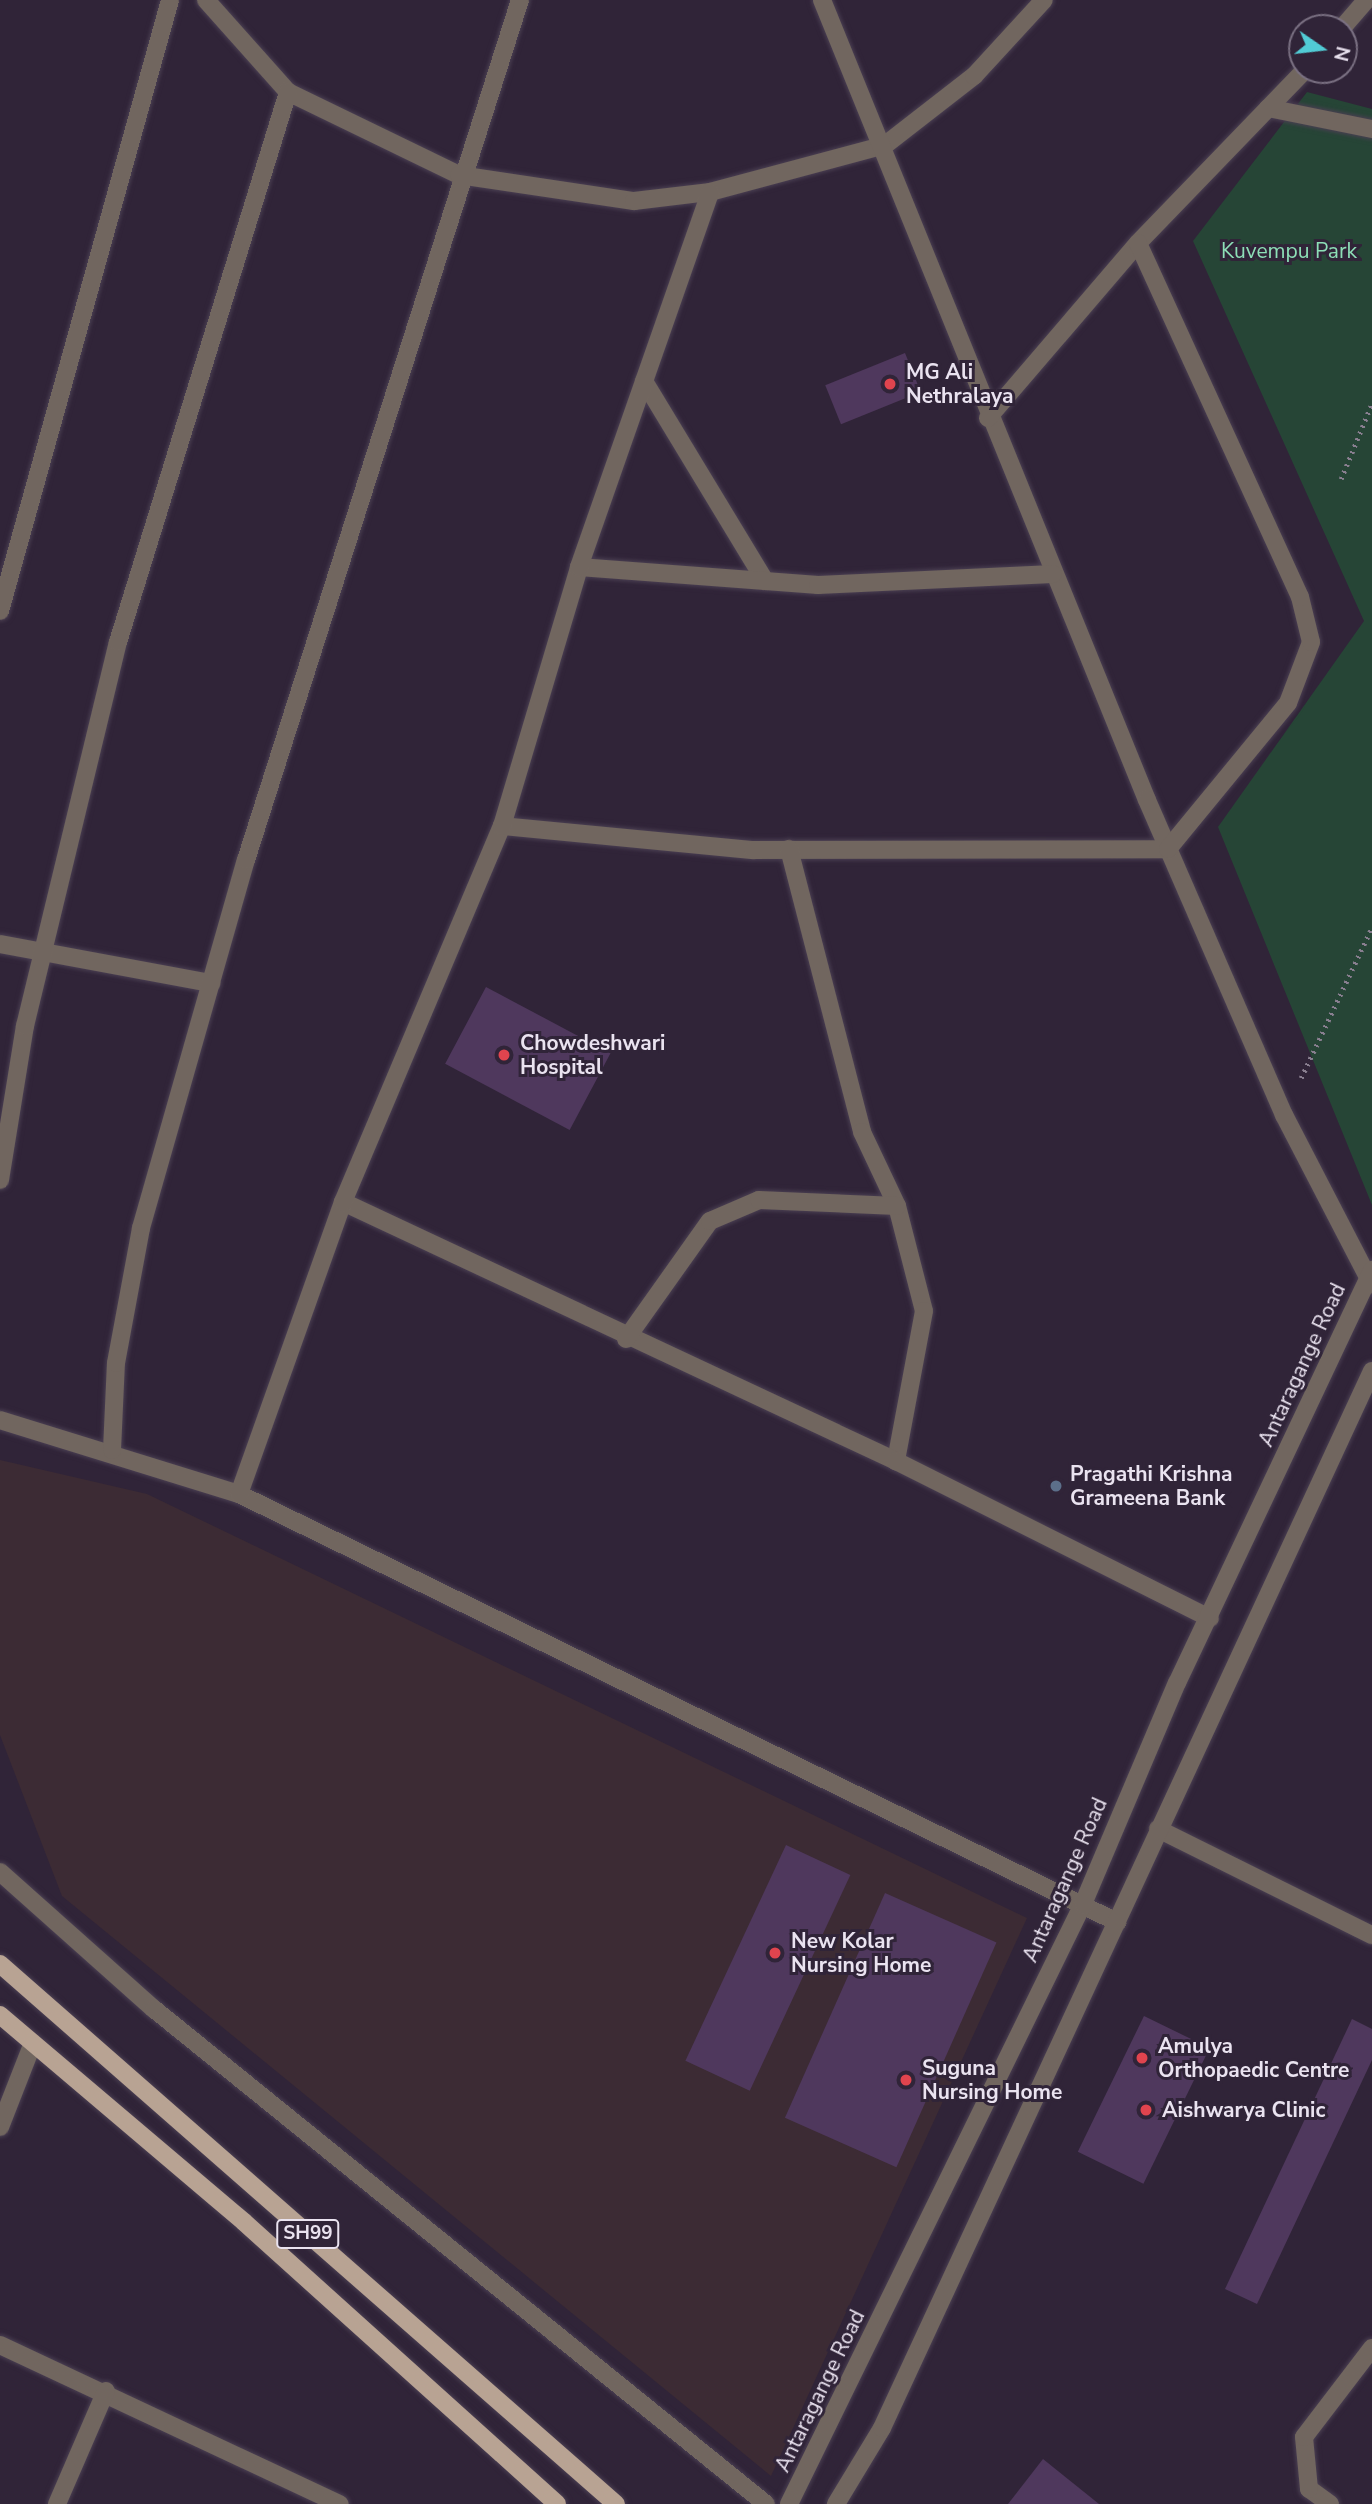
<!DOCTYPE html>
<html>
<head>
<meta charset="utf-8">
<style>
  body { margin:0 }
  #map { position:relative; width:1372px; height:2504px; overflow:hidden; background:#302438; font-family:"Nunito Sans",sans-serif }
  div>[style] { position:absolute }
  .commercial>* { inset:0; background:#3c2b34 }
  .green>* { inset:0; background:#264536 }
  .building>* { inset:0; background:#4f385d; transform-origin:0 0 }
  .path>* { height:4.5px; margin-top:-2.25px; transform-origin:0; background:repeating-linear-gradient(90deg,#897f90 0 2px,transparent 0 7px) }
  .roads { filter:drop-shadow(0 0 2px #4a3f52) drop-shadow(0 0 2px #4a3f52) }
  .service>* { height:18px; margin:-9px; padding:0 9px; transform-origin:9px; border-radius:9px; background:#71665f }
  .minor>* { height:18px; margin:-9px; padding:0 9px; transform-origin:9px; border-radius:9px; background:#71665f }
  .tertiary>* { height:18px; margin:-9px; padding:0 9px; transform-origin:9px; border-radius:9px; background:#71665f }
  .primary>* { height:18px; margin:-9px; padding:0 9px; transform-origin:9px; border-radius:9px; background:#b8a393 }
  .dots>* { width:19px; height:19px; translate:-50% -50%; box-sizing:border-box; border:4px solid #302438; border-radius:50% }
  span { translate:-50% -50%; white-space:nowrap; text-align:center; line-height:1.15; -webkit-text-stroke:6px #302438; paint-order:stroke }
  .shield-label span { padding:2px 5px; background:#302438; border:2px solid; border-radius:5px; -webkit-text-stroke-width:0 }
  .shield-label { font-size:19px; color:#eae3f0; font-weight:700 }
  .park-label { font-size:21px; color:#8ddfb7 }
  .poi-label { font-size:21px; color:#eae3f0; font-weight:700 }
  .left { translate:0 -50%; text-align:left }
  .street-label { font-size:21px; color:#eae3f0 }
  .north { position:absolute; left:1288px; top:14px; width:70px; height:70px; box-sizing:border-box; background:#302438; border:2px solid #7a7082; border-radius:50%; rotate:104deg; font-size:19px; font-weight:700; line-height:28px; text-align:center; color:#eae3f0 }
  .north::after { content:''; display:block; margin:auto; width:24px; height:32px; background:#51ccd5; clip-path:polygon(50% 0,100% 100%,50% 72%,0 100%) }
</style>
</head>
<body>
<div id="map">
  <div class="commercial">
    <div style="clip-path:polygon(0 1460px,147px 1494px,1027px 1918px,771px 2476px,62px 1896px,0 1735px)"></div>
  </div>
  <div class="green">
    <div style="clip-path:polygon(1307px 92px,1372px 109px,1372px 1205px,1218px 827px,1364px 621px,1193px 241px)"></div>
  </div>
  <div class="building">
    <div style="left:905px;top:353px;width:42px;height:86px;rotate:68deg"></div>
    <div style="left:486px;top:987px;width:141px;height:87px;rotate:28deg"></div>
    <div style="left:786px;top:1845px;width:71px;height:238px;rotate:25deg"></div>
    <div style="left:885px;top:1893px;width:122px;height:246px;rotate:24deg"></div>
    <div style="left:1144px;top:2016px;width:73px;height:151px;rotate:26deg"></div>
    <div style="clip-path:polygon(1352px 2019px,1372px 2029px,1372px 2060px,1257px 2304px,1225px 2289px)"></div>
    <div style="clip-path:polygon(1043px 2459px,1099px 2504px,1008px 2504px)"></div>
  </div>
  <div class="path">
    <div style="left:1341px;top:479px;width:82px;rotate:-67.8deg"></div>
    <div style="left:1301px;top:1078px;width:167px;rotate:-64.8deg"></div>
  </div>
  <div class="roads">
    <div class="service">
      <div style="left:0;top:1872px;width:206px;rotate:41.7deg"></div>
      <div style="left:154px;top:2009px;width:787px;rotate:38.97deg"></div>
      <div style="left:1330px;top:2504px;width:26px;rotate:-144deg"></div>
      <div style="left:1309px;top:2489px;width:52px;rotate:-95.5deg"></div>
      <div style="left:1304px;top:2437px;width:112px;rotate:-52.6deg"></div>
    </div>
    <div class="minor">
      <div style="left:206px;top:0;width:123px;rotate:48.3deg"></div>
      <div style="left:288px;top:92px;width:190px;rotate:25.9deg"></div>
      <div style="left:459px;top:175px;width:177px;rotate:8.5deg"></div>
      <div style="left:634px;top:201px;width:77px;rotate:-6.8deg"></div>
      <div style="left:710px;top:192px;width:181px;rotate:-15deg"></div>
      <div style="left:885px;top:145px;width:113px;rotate:-37.8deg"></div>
      <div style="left:974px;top:76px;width:103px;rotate:-47.4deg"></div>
      <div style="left:822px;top:0;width:863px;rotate:67.89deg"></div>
      <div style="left:1147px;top:800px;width:344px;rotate:66.5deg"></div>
      <div style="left:1284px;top:1115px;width:191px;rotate:62.6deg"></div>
      <div style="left:1342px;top:28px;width:37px;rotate:-49deg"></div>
      <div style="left:1268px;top:108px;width:106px;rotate:11.4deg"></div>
      <div style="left:644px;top:381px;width:234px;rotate:58.8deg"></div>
      <div style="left:988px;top:418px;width:230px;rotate:-49.4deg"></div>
      <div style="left:1138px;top:243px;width:240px;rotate:-46deg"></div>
      <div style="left:579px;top:567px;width:240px;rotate:4.3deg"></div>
      <div style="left:818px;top:585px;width:235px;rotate:-2.7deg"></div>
      <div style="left:0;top:611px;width:634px;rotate:-74.45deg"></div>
      <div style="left:502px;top:826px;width:252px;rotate:5.5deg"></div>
      <div style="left:753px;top:850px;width:415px;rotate:-0.1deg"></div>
      <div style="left:1168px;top:849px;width:189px;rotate:-50.6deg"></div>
      <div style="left:1288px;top:703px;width:65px;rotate:-69.3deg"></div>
      <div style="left:1311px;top:642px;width:46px;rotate:-103.7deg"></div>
      <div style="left:1300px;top:597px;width:389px;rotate:-114.6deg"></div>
      <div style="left:789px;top:849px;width:292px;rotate:75.5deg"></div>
      <div style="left:862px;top:1132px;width:82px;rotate:64.7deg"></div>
      <div style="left:897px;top:1206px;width:108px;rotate:75.6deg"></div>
      <div style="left:924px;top:1311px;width:153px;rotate:100.6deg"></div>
      <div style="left:0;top:944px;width:215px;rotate:10.5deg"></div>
      <div style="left:0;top:1180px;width:156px;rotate:-80.8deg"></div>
      <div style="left:25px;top:1026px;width:395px;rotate:-76.4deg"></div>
      <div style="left:118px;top:642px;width:576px;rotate:-72.82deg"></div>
      <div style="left:343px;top:1202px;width:611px;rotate:25.1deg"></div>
      <div style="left:896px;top:1461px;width:351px;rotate:26.6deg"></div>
      <div style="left:626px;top:1339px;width:145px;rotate:-54.6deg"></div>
      <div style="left:710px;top:1221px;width:53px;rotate:-23.2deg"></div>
      <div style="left:759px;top:1200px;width:138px;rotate:2.5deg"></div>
      <div style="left:0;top:1420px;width:250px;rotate:17.2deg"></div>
      <div style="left:239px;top:1494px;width:977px;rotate:25.99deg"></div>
      <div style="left:112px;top:1450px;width:87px;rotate:-87.4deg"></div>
      <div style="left:116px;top:1363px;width:137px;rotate:-79.5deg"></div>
      <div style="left:141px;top:1228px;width:383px;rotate:-74.1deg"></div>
      <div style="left:246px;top:860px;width:903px;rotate:-72.33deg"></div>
      <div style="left:239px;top:1494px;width:310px;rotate:-70.4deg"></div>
      <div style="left:343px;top:1202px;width:408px;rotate:-67.1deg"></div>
      <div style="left:502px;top:826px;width:270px;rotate:-73.4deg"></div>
      <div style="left:579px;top:567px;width:397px;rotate:-70.7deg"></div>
      <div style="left:1158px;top:1829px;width:239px;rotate:26.4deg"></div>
      <div style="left:0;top:2127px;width:90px;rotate:-68.6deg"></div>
      <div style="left:0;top:2345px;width:375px;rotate:25.1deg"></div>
      <div style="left:57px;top:2504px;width:123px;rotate:-66.6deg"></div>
    </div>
    <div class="tertiary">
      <div style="left:789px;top:2504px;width:668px;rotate:-63.9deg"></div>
      <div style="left:1083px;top:1904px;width:240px;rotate:-67deg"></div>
      <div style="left:1177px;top:1683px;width:457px;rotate:-64.7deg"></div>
      <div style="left:836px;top:2504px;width:89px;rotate:-58.8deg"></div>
      <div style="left:882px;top:2428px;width:1165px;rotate:-65.13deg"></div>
    </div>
    <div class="primary">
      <div style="left:0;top:1964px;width:819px;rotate:41.24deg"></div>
      <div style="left:0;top:2015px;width:320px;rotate:40.3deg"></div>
      <div style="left:244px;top:2222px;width:421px;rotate:42deg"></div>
    </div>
  </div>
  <div class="dots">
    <div style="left:890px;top:384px;background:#e0444e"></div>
    <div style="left:504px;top:1055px;background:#e0444e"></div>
    <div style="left:1056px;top:1486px;background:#5c6f8a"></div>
    <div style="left:775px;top:1953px;background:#e0444e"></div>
    <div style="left:1142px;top:2058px;background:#e0444e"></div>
    <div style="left:906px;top:2080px;background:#e0444e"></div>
    <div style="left:1146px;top:2110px;background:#e0444e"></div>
  </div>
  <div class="shield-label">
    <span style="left:308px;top:2234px">SH99</span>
  </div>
  <div class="park-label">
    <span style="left:1289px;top:251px">Kuvempu Park</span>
  </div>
  <div class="poi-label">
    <span class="left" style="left:906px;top:384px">MG Ali<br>Nethralaya</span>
    <span class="left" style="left:520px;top:1055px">Chowdeshwari<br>Hospital</span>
    <span class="left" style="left:1070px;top:1486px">Pragathi Krishna<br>Grameena Bank</span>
    <span class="left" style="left:791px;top:1953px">New Kolar<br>Nursing Home</span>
    <span class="left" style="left:1158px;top:2058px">Amulya<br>Orthopaedic Centre</span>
    <span class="left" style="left:922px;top:2080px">Suguna<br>Nursing Home</span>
    <span class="left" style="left:1162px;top:2110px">Aishwarya Clinic</span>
  </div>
  <div class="street-label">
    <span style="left:1302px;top:1365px;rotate:-65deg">Antaragange Road</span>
    <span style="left:1065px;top:1880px;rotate:-66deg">Antaragange Road</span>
    <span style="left:820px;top:2391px;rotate:-64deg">Antaragange Road</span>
  </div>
  <div class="north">N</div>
</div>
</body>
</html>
